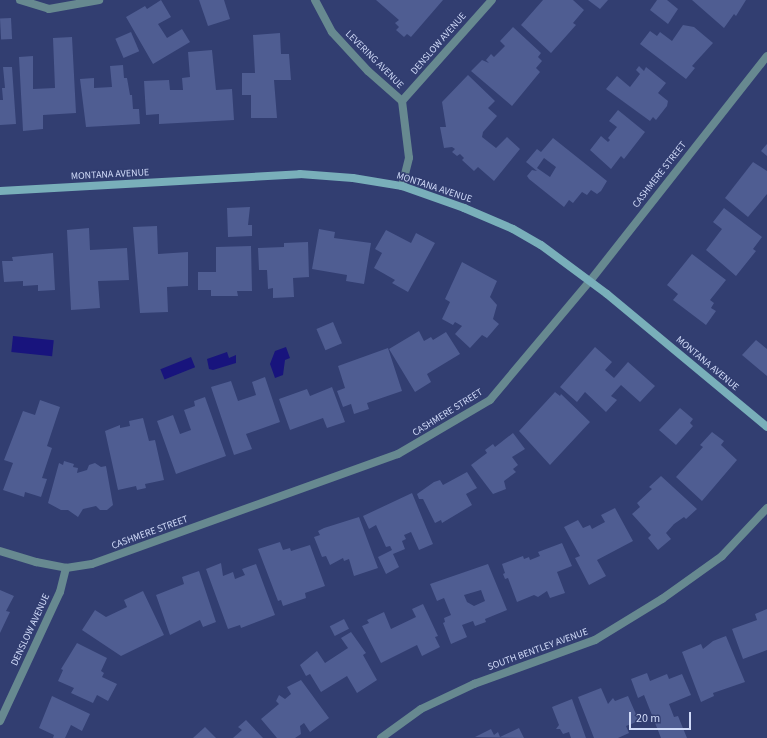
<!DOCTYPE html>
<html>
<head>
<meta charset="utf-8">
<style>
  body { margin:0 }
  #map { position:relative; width:767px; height:738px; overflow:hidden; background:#323e71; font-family:"Source Sans 3",sans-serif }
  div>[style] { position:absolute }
  .water>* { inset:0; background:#18147d; transform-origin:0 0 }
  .building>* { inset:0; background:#4f5d92; transform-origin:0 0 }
  .street>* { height:8px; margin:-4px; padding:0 4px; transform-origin:4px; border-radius:4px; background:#678990 }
  .secondary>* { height:8px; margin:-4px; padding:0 4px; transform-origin:4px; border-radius:4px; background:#79afba }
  span { translate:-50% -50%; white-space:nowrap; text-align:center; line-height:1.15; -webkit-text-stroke:3px #323e71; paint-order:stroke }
  .street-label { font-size:10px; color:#d0daf8 }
  .scale { position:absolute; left:629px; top:712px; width:62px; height:18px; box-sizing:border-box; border:2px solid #d0daf8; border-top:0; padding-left:5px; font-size:12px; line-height:14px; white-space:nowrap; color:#d0daf8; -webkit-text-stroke:3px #323e71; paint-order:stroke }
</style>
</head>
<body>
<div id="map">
  <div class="water">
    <div style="left:13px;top:336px;width:41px;height:16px;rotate:6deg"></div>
    <div style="clip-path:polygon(286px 347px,290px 358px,285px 360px,283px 375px,275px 378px,270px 364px,275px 351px)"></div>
    <div style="clip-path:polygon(227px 352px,229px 358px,236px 355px,236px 363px,213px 370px,209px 369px,207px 359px)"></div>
    <div style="left:191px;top:357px;width:11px;height:33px;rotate:68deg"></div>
  </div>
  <div class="building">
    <div style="clip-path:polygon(161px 0,171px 17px,158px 24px,167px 38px,182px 29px,190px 42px,153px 64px,126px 17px,145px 6px,147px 9px)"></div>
    <div style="clip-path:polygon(199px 0,224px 0,230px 19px,208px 26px)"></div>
    <div style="clip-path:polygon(376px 0,443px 0,411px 37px,407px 34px,404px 37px,396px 30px,399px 27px,395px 23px,399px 20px)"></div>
    <div style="clip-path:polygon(543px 0,573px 0,584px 10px,573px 23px,576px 25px,551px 53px,521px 25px)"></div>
    <div style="clip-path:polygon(588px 0,608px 0,600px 9px)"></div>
    <div style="clip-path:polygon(657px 0,667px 0,678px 9px,668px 24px,650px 10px)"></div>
    <div style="clip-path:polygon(692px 0,746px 0,736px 16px,734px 14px,724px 28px)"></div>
    <div style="left:11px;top:18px;width:21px;height:11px;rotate:87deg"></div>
    <div style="clip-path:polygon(683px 25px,694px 27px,713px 43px,692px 66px,695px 68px,686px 79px,640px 44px,650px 31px,657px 36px,660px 32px,672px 41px)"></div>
    <div style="clip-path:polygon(513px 27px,541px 53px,538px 57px,542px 61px,536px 68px,540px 72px,512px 106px,471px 71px,482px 60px,489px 63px,486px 60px,491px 54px,494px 57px,505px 46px,500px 41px)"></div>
    <div style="left:131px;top:32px;width:21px;height:17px;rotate:67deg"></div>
    <div style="clip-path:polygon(280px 33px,281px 54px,289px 54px,291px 80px,274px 80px,277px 118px,251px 118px,251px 95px,242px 95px,242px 73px,255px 73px,253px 35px)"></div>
    <div style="clip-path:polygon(72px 37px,76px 113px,43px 115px,43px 129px,23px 131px,19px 57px,33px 56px,33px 89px,55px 88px,53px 38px)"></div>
    <div style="clip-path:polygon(212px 50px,216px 90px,232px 89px,234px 120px,159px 124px,159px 114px,146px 115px,144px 81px,169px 80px,170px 90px,183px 90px,182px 78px,190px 77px,188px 52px)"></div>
    <div style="clip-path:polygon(123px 65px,124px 78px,127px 78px,130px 95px,132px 95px,133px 109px,139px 109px,140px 124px,86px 127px,80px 79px,94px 78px,94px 88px,112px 87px,110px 66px)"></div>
    <div style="clip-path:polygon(639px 66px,644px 71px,646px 67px,666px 83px,658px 93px,668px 101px,667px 106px,656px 120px,653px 117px,650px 121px,606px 89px,617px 76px,630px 87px,640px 74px,636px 70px)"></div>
    <div style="clip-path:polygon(3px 67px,12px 67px,16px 124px,0 125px,0 100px,3px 100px,2px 88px,5px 88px)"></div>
    <div style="clip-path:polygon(468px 75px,495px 101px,488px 108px,497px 116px,483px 132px,482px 137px,496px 148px,507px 137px,520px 149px,494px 181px,478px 167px,474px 171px,462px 160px,464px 158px,460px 154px,457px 156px,452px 152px,455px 149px,452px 147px,444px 148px,440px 127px,446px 127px,442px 102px)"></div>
    <div style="clip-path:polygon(618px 110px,645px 132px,624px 159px,621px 156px,611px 169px,590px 150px,601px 136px,608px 142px,610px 140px,608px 138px,617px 127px,609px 121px)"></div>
    <div style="clip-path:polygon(evenodd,553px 138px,607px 181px,601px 191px,597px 194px,591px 190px,587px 195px,582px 192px,573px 203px,569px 200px,564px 207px,529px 179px,527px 176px,532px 170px,537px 171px,526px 162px,537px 149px,541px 152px,553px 138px,544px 158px,556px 167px,550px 177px,537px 168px,544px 158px)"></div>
    <div style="clip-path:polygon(767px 144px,767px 156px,761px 151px)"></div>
    <div style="clip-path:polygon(753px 162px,767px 171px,767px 194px,748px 217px,725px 198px)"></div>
    <div style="clip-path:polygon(250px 207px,248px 225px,252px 225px,252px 236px,228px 237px,227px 208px)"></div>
    <div style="clip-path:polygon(724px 208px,762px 237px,753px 249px,756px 251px,736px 276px,706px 250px,722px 229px,713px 222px)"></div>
    <div style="clip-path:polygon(157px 226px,158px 254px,188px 252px,188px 286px,167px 287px,168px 312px,140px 313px,133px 227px)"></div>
    <div style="clip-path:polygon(89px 228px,90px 250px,127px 248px,129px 280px,98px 281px,100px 308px,71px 310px,67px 230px)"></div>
    <div style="clip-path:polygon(319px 229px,335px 232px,334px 238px,371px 243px,364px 284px,346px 281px,347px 275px,312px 269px)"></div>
    <div style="clip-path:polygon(386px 230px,411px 243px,416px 233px,435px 243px,408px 292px,392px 283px,395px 280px,374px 268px,382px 253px,375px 249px)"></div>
    <div style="clip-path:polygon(308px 242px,309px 277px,293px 278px,294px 297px,273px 298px,273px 288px,268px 289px,267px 270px,259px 270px,258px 248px,284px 247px,284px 243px)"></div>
    <div style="clip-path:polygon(251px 246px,252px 291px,237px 291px,238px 296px,211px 296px,211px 290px,198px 290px,198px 272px,216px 272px,216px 247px)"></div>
    <div style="clip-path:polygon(53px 253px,55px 290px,38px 291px,38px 285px,23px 286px,23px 281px,4px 282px,2px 261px,13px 261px,12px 257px)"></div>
    <div style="clip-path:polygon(692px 254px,726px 280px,710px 300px,714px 303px,711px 308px,716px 311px,706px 325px,673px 300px,678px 294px,667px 285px)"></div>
    <div style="clip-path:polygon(462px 262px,497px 281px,490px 297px,497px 305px,493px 319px,499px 324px,487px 338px,482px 335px,470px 348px,455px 334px,462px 326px,455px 322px,453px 325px,442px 319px,450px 302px,445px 299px)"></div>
    <div style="left:333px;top:322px;width:23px;height:18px;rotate:67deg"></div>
    <div style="clip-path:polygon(419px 331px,424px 341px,431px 337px,433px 340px,446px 332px,460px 354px,427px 374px,431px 382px,415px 392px,389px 349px)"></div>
    <div style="clip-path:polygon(756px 340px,767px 349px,767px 376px,742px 355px)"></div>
    <div style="clip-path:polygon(595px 347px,612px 362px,605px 370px,614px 378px,628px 362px,655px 386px,640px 402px,621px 385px,611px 396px,617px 400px,606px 412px,585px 392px,577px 402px,560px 387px)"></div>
    <div style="clip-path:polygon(388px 348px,402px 391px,367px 403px,369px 409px,354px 414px,351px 404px,343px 407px,337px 391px,345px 388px,338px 366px)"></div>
    <div style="clip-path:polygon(265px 377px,280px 422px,246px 434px,252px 449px,234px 455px,211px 387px,231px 381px,238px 401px,256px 395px,252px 382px)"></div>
    <div style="clip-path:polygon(332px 387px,345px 422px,327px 428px,323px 418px,290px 430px,279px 399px,307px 389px,310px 396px)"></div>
    <div style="clip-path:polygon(555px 392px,560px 396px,561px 394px,590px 422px,550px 465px,519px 431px)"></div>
    <div style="clip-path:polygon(205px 397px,226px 456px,176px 474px,157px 421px,173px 415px,180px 434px,191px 430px,184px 410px,195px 406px,194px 401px)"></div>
    <div style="clip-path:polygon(40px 400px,60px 407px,47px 446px,52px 448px,42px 478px,47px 479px,41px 497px,25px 492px,24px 497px,3px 490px,13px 463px,4px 460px,23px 411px,35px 415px)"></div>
    <div style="clip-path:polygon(680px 408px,693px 419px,690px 423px,693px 426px,676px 445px,659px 430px)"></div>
    <div style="clip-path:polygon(143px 418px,149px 441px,155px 440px,164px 480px,145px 484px,146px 488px,137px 490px,136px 486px,118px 490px,105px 431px,120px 425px,120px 428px,130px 426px,129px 421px)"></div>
    <div style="clip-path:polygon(712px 432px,724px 441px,721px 445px,737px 460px,702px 501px,676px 477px,703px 447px,700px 445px)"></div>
    <div style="clip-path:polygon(513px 433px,525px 449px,512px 457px,518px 465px,513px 469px,516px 472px,504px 481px,506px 489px,493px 494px,471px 465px,487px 453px,485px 450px,493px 444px,495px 447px)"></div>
    <div style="clip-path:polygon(64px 461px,74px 464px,73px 467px,78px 468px,77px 473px,87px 470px,89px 465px,95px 463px,101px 467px,106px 466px,113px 505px,107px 510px,100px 510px,96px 506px,83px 509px,78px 517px,68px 510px,61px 510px,48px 503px,59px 463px,63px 465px)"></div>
    <div style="clip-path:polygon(467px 472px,477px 488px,466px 494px,472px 505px,442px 523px,441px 520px,435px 523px,423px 499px,419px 499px,417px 494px,434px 482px,440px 480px,443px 485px)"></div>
    <div style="clip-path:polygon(661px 476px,697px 509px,686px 519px,684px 517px,674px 524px,666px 533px,671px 539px,658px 550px,648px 538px,651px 535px,632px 514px,640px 507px,637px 503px,652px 489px,649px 487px)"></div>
    <div style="clip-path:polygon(412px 493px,433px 544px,419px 550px,411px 532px,404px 535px,406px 539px,402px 541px,405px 549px,393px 554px,399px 567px,386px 574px,378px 557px,392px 550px,390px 546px,386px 547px,376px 525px,369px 529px,363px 516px)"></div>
    <div style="clip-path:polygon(615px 508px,633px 541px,597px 560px,606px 576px,589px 585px,575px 558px,580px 556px,564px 527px,578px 520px,583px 528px,590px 525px,592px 529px,605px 522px,601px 515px)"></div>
    <div style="clip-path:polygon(359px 517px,378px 568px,354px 576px,349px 559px,344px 561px,343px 558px,330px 565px,326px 556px,322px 557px,314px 537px,320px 535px,318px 531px,324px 528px)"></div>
    <div style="clip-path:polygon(280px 542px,283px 550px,290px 548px,291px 551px,310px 545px,325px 586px,305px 593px,306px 598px,283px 606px,281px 600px,278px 601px,258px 549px)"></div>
    <div style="clip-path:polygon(562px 543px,572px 566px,557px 572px,565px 593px,550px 598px,547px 591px,538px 597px,534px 595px,517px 602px,508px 578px,505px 579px,503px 574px,505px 573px,502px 564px,523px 556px,524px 559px,529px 557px,530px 560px,540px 556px,538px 552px)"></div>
    <div style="clip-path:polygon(221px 563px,223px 576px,233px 572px,235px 579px,245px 575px,242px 569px,256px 564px,275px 615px,241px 628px,240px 625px,228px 629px,206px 569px)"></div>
    <div style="clip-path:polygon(evenodd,488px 564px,507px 610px,485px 619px,486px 622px,475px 626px,473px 621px,462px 625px,467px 637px,451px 644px,443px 623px,445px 622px,444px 618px,451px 615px,444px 598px,437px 601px,430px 584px,488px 564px,481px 590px,485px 601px,474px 606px,467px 602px,464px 595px,481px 590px)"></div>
    <div style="clip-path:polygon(199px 571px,216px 622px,203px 627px,200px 620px,170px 635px,156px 595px,184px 584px,182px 577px)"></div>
    <div style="clip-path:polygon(0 590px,14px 596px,6px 611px,10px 612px,0 633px)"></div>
    <div style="clip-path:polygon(143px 591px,164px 635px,121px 656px,82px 630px,95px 610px,106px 617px,127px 607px,124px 600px)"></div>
    <div style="clip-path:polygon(423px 604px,438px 636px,435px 637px,440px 647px,422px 656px,417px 645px,381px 663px,362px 626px,369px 623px,367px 620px,384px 612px,391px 629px,416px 617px,412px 609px)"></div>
    <div style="clip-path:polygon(767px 609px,767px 650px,743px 659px,732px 629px,757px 620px,755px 614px)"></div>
    <div style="left:344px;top:619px;width:11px;height:16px;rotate:63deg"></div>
    <div style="clip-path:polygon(351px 632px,366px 653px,363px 655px,377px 680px,357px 693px,347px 676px,321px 692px,310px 674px,306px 676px,300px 665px,317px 651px,325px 663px,348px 648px,341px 638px)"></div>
    <div style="clip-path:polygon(726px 636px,745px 682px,713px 693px,714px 696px,701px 702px,682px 652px,701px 644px,703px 649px,713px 641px)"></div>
    <div style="clip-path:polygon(77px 643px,107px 658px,101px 671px,104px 673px,102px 677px,117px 684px,108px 701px,97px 695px,93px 703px,71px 693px,74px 688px,58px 681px,63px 670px,61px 669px)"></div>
    <div style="clip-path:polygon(647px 673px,650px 681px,667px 674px,669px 679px,682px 674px,691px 695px,669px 704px,674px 717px,678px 716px,687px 738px,661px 738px,644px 695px,638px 698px,631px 679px)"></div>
    <div style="clip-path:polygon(301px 680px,329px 718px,310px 732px,304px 723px,300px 726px,301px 734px,295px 738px,277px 738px,261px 719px,279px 704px,276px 701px,279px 695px,285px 699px,291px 694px,287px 687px)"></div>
    <div style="clip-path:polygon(601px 688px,608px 704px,613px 698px,615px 701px,628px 696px,639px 721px,626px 726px,629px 733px,618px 738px,594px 738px,578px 697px)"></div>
    <div style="clip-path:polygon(52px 696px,90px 714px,82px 731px,71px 725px,65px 738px,53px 738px,54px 735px,39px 728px)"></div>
    <div style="clip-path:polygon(572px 699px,586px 738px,571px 738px,569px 732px,563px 734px,560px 729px,556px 729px,559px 725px,552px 707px)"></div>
    <div style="clip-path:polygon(246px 720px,263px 738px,233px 738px,242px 730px,238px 727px)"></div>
    <div style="clip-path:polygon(205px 727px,216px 738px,193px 738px)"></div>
    <div style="clip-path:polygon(519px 728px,524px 738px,475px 737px,491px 729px,494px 735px,498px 732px,500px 737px)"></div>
  </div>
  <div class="street">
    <div style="left:20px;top:0;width:30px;rotate:17deg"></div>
    <div style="left:49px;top:9px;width:51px;rotate:-10.2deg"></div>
    <div style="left:315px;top:0;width:36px;rotate:62deg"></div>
    <div style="left:332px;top:32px;width:53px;rotate:47.3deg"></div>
    <div style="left:368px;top:71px;width:45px;rotate:41.4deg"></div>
    <div style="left:402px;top:101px;width:57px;rotate:83deg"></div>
    <div style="left:409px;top:158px;width:29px;rotate:104deg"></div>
    <div style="left:402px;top:101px;width:135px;rotate:-48.3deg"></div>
    <div style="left:0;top:551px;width:38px;rotate:17deg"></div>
    <div style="left:36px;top:562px;width:31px;rotate:11deg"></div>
    <div style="left:66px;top:568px;width:26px;rotate:-9deg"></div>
    <div style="left:92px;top:564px;width:325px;rotate:-19.8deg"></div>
    <div style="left:398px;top:454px;width:107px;rotate:-30.4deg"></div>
    <div style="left:490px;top:400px;width:155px;rotate:-50deg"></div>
    <div style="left:590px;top:281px;width:286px;rotate:-51.8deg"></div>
    <div style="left:0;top:721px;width:142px;rotate:-65.1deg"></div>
    <div style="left:60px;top:592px;width:25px;rotate:-76deg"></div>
    <div style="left:381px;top:738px;width:49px;rotate:-35.9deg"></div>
    <div style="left:421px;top:709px;width:59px;rotate:-25.3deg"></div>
    <div style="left:474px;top:684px;width:129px;rotate:-20deg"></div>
    <div style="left:595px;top:640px;width:79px;rotate:-31.5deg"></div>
    <div style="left:662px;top:599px;width:74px;rotate:-35.6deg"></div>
    <div style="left:722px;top:556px;width:66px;rotate:-46.8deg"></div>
  </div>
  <div class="secondary">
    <div style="left:0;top:191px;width:300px;rotate:-3.2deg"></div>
    <div style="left:300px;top:174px;width:53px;rotate:4.3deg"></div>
    <div style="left:353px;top:178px;width:50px;rotate:9.3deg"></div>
    <div style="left:402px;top:186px;width:66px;rotate:19.5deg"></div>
    <div style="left:464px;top:208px;width:53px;rotate:23.2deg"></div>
    <div style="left:513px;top:229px;width:32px;rotate:30deg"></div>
    <div style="left:541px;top:245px;width:82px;rotate:36.6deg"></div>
    <div style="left:607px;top:294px;width:208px;rotate:39.7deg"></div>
  </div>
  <div class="street-label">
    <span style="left:439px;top:44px;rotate:-49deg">DENSLOW AVENUE</span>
    <span style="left:374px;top:60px;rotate:45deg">LEVERING AVENUE</span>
    <span style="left:110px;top:175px;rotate:-3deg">MONTANA AVENUE</span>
    <span style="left:660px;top:175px;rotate:-52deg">CASHMERE STREET</span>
    <span style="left:434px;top:188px;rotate:18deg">MONTANA AVENUE</span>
    <span style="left:707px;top:364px;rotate:40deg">MONTANA AVENUE</span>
    <span style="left:448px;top:413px;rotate:-32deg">CASHMERE STREET</span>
    <span style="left:150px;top:533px;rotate:-20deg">CASHMERE STREET</span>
    <span style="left:31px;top:630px;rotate:-65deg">DENSLOW AVENUE</span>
    <span style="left:538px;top:650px;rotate:-20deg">SOUTH BENTLEY AVENUE</span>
  </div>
  <div class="scale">20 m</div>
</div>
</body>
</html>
